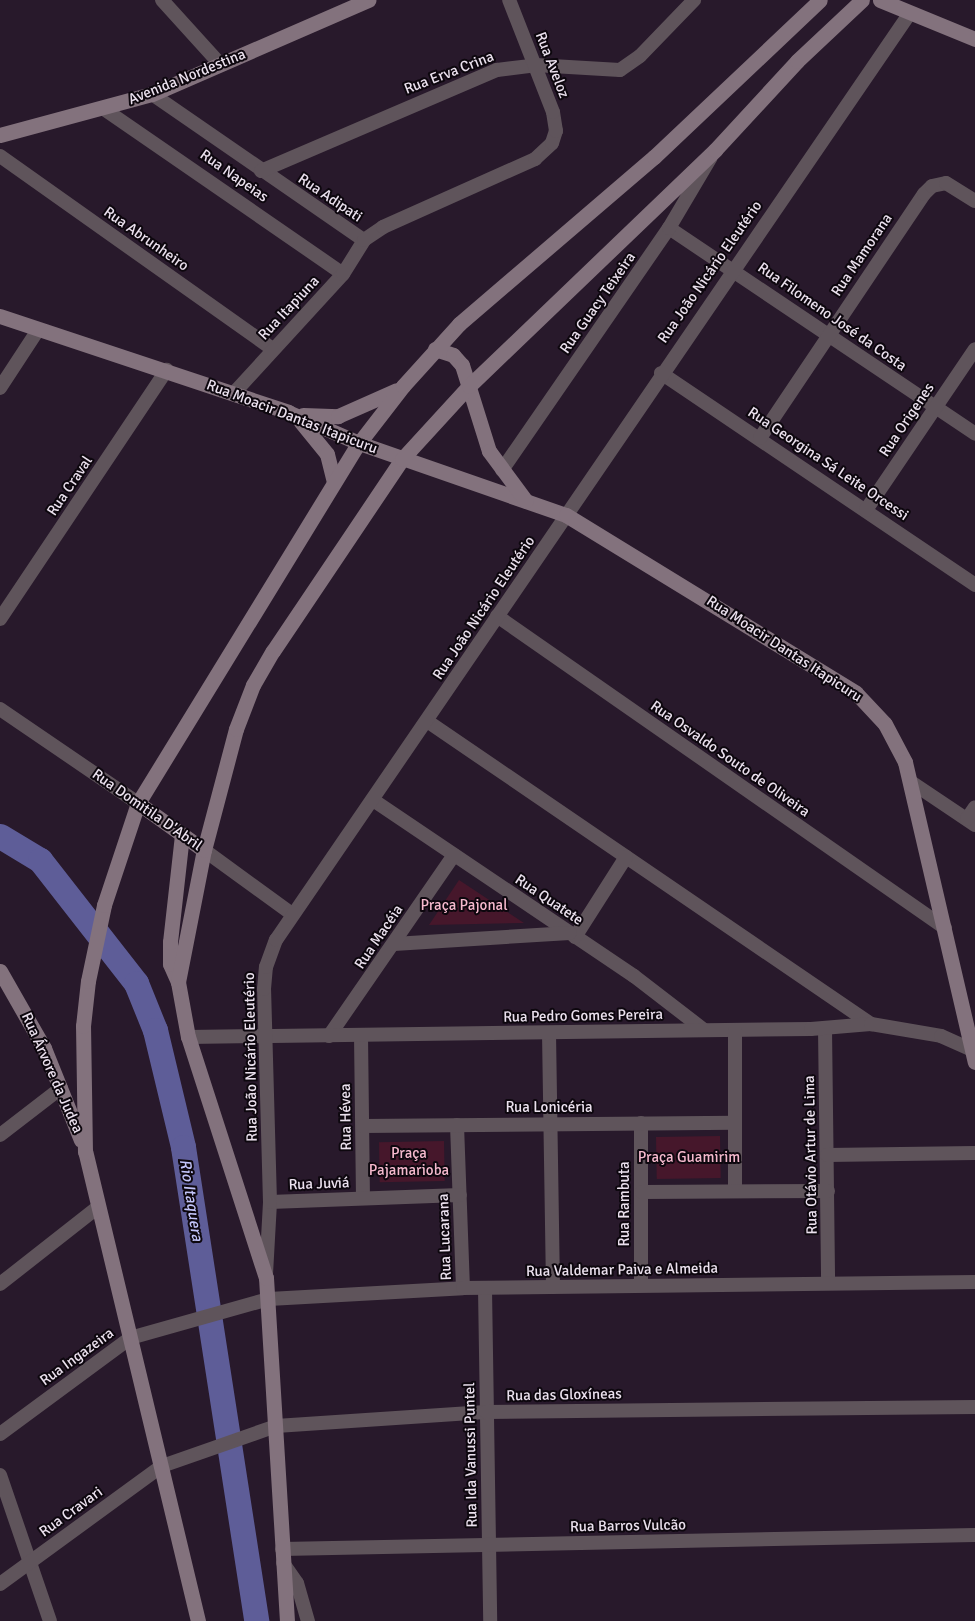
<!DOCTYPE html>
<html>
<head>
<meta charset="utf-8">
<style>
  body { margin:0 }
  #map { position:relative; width:975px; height:1621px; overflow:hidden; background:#28192b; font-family:Signika,sans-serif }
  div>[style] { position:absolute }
  .green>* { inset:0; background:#46172b; transform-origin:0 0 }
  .river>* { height:25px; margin:-12.5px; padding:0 12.5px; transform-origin:12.5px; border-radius:12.5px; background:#5e5d98 }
  .street>* { height:14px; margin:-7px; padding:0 7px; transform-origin:7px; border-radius:7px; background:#5f545b }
  .secondary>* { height:15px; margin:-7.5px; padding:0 7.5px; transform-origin:7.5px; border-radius:7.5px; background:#83727d }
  span { translate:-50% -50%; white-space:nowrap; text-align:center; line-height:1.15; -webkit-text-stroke:4px #0d070e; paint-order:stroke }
  .street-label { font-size:15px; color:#ebe1ee }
  .park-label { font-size:15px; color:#f5b9cd }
  .water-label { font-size:16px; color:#c2c4f9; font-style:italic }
</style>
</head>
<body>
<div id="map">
  <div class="green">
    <div style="clip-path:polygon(459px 880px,524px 923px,429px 925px)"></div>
    <div style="left:720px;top:1136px;width:42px;height:64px;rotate:89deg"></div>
    <div style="left:444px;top:1141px;width:40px;height:65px;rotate:89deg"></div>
  </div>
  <div class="river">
    <div style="left:0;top:836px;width:47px;rotate:31deg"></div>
    <div style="left:40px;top:860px;width:156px;rotate:52deg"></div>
    <div style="left:136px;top:983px;width:51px;rotate:68deg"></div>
    <div style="left:155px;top:1030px;width:120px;rotate:76.5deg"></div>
    <div style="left:183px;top:1147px;width:480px;rotate:81.2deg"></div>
  </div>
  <div class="street">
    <div style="left:162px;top:0;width:86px;rotate:47.8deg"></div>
    <div style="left:152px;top:94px;width:257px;rotate:34.6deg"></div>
    <div style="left:104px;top:109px;width:290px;rotate:34.6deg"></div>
    <div style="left:0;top:156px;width:334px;rotate:35.3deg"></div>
    <div style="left:261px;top:171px;width:257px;rotate:-23.2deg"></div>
    <div style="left:497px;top:70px;width:38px;rotate:-7deg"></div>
    <div style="left:535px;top:65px;width:85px;rotate:3.4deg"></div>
    <div style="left:620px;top:70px;width:24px;rotate:-35deg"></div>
    <div style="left:640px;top:56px;width:78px;rotate:-46deg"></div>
    <div style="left:669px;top:228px;width:369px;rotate:33.9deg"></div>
    <div style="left:661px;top:373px;width:379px;rotate:34deg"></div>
    <div style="left:0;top:388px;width:69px;rotate:-56.8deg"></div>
    <div style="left:234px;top:393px;width:161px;rotate:-47.5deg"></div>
    <div style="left:343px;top:274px;width:40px;rotate:-58deg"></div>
    <div style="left:364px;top:240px;width:23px;rotate:-34deg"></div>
    <div style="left:383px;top:227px;width:167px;rotate:-24.1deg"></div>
    <div style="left:535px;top:159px;width:23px;rotate:-43deg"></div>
    <div style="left:552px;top:143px;width:13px;rotate:-72deg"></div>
    <div style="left:556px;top:131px;width:19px;rotate:-99deg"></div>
    <div style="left:553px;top:112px;width:120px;rotate:-111.4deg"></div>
    <div style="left:760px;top:438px;width:294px;rotate:-56.1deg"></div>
    <div style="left:924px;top:194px;width:11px;rotate:-45deg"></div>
    <div style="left:932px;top:186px;width:14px;rotate:-12deg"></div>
    <div style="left:946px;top:183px;width:34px;rotate:32deg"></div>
    <div style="left:502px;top:470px;width:294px;rotate:-55.4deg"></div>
    <div style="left:669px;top:228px;width:82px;rotate:-59.4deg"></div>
    <div style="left:866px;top:510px;width:194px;rotate:-55.9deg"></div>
    <div style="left:497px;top:616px;width:546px;rotate:34.85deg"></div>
    <div style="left:0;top:619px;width:300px;rotate:-56.2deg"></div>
    <div style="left:0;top:709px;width:167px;rotate:34.3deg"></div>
    <div style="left:427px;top:721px;width:538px;rotate:34.31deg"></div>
    <div style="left:911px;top:782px;width:77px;rotate:33.9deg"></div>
    <div style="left:373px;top:800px;width:315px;rotate:34deg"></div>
    <div style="left:634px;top:976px;width:88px;rotate:37.6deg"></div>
    <div style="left:967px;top:819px;width:14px;rotate:-56deg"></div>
    <div style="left:204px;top:850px;width:109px;rotate:36deg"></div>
    <div style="left:575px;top:937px;width:95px;rotate:-57.5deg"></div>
    <div style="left:394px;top:944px;width:176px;rotate:-3.6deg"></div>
    <div style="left:825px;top:1028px;width:254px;rotate:89.3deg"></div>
    <div style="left:549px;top:1033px;width:254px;rotate:89.1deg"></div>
    <div style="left:361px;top:1035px;width:163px;rotate:89.3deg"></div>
    <div style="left:329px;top:1036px;width:220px;rotate:-55.4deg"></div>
    <div style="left:188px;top:1037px;width:623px;rotate:-0.74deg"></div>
    <div style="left:811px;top:1029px;width:60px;rotate:-4.8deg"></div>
    <div style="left:871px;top:1024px;width:71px;rotate:9.7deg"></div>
    <div style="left:941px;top:1036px;width:37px;rotate:24deg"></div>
    <div style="left:641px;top:1123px;width:162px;rotate:90deg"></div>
    <div style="left:457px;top:1125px;width:163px;rotate:87.9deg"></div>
    <div style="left:363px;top:1126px;width:372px;rotate:-0.5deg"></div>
    <div style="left:0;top:1135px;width:77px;rotate:-37.6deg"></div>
    <div style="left:827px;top:1155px;width:148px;rotate:-0.8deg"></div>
    <div style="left:735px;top:1191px;width:161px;rotate:-90deg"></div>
    <div style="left:642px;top:1192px;width:186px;rotate:-0.3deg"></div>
    <div style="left:270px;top:1202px;width:190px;rotate:-2.1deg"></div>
    <div style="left:266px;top:1274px;width:72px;rotate:-86.8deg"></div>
    <div style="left:270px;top:1202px;width:213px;rotate:-91.6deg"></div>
    <div style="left:264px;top:989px;width:22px;rotate:-85deg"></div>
    <div style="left:266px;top:967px;width:29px;rotate:-70deg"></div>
    <div style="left:276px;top:940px;width:1123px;rotate:-55.63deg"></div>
    <div style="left:0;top:1284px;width:123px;rotate:-38.1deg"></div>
    <div style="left:485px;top:1289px;width:332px;rotate:89.1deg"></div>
    <div style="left:0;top:1434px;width:162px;rotate:-36.4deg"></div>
    <div style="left:130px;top:1338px;width:144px;rotate:-15.7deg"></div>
    <div style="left:269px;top:1299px;width:194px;rotate:-3.2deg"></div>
    <div style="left:463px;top:1288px;width:512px;rotate:-0.67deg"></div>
    <div style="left:0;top:1475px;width:154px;rotate:71.1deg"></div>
    <div style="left:282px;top:1549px;width:693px;rotate:-1.16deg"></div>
    <div style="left:283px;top:1563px;width:24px;rotate:55deg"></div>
    <div style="left:297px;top:1583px;width:40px;rotate:74deg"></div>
    <div style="left:0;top:1584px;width:200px;rotate:-36.1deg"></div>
    <div style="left:162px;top:1466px;width:121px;rotate:-19.3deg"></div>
    <div style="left:276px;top:1426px;width:210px;rotate:-3.8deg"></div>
    <div style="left:486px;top:1412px;width:489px;rotate:-0.6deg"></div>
  </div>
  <div class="secondary">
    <div style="left:880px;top:0;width:103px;rotate:22.3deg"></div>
    <div style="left:0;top:135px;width:157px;rotate:-15.1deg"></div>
    <div style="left:152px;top:94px;width:236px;rotate:-23.5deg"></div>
    <div style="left:0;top:316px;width:304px;rotate:18.4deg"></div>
    <div style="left:288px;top:412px;width:77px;rotate:23.6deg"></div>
    <div style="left:359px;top:443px;width:219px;rotate:19.2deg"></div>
    <div style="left:566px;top:515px;width:340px;rotate:31.5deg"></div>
    <div style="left:856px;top:693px;width:42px;rotate:46.9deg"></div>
    <div style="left:885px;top:724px;width:43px;rotate:62.2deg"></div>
    <div style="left:905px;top:762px;width:308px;rotate:76.9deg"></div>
    <div style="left:435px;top:349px;width:19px;rotate:18deg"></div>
    <div style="left:453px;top:355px;width:13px;rotate:48deg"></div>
    <div style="left:462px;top:365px;width:90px;rotate:72.6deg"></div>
    <div style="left:489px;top:451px;width:62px;rotate:53.5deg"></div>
    <div style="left:303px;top:415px;width:35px;rotate:2deg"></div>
    <div style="left:338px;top:416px;width:64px;rotate:-23.8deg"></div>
    <div style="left:301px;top:422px;width:41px;rotate:50.9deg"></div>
    <div style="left:327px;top:454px;width:29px;rotate:76deg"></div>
    <div style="left:138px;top:803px;width:81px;rotate:35.5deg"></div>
    <div style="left:0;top:971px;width:89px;rotate:60.3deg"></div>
    <div style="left:44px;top:1048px;width:99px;rotate:68.1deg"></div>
    <div style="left:178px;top:982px;width:20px;rotate:-114deg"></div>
    <div style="left:170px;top:964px;width:22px;rotate:-90deg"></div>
    <div style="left:170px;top:942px;width:108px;rotate:-83.6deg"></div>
    <div style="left:198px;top:1621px;width:482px;rotate:-103.5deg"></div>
    <div style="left:85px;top:1152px;width:126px;rotate:-90.9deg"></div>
    <div style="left:83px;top:1026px;width:45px;rotate:-83.7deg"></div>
    <div style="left:88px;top:981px;width:78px;rotate:-78.1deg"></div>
    <div style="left:104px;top:905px;width:108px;rotate:-71.6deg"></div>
    <div style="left:138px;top:803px;width:422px;rotate:-58.5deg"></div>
    <div style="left:359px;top:443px;width:72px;rotate:-52.3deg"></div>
    <div style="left:403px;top:386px;width:84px;rotate:-47.9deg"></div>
    <div style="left:459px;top:324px;width:257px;rotate:-40.6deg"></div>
    <div style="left:654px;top:157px;width:228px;rotate:-43.4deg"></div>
    <div style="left:287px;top:1621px;width:344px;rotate:-93.5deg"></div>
    <div style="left:266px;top:1278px;width:253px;rotate:-107.9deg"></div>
    <div style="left:188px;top:1037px;width:56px;rotate:-100.3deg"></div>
    <div style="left:178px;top:982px;width:135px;rotate:-78.9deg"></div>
    <div style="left:204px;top:850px;width:125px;rotate:-75.2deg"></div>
    <div style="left:236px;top:729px;width:47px;rotate:-68.9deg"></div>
    <div style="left:253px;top:685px;width:39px;rotate:-60deg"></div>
    <div style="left:273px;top:651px;width:231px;rotate:-56.1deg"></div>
    <div style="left:402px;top:459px;width:99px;rotate:-47.5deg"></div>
    <div style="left:469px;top:386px;width:341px;rotate:-43.8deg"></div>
    <div style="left:715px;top:150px;width:121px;rotate:-47.3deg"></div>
    <div style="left:797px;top:61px;width:89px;rotate:-43.2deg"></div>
  </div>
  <div class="street-label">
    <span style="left:552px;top:65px;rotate:69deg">Rua Aveloz</span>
    <span style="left:449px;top:73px;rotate:-21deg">Rua Erva Crina</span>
    <span style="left:187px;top:77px;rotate:-22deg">Avenida Nordestina</span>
    <span style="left:234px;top:176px;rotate:35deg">Rua Napeias</span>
    <span style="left:330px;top:198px;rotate:34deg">Rua Adipati</span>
    <span style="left:146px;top:239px;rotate:35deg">Rua Abrunheiro</span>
    <span style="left:862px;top:255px;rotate:-56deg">Rua Mamorana</span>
    <span style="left:710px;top:272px;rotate:-55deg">Rua João Nicário Eleutério</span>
    <span style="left:598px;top:303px;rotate:-55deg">Rua Guacy Teixeira</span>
    <span style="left:289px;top:308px;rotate:-47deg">Rua Itapiuna</span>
    <span style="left:832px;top:317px;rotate:35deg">Rua Filomeno José da Costa</span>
    <span style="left:292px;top:417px;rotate:21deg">Rua Moacir Dantas Itapicuru</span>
    <span style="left:907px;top:420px;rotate:-56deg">Rua Origenes</span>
    <span style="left:828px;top:464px;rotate:34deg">Rua Georgina Sá Leite Orcessi</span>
    <span style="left:70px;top:486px;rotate:-56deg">Rua Craval</span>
    <span style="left:484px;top:608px;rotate:-56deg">Rua João Nicário Eleutério</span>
    <span style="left:784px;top:649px;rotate:33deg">Rua Moacir Dantas Itapicuru</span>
    <span style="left:730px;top:759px;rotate:35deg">Rua Osvaldo Souto de Oliveira</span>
    <span style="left:147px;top:810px;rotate:35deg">Rua Domitila D'Abril</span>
    <span style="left:549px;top:900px;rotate:34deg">Rua Quatete</span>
    <span style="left:379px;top:937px;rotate:-56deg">Rua Macéia</span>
    <span style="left:583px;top:1016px;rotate:-1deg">Rua Pedro Gomes Pereira</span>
    <span style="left:251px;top:1057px;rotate:-91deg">Rua João Nicário Eleutério</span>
    <span style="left:52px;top:1073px;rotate:66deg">Rua Árvore da Judea</span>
    <span style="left:549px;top:1108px">Rua Lonicéria</span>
    <span style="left:346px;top:1117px;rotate:-91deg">Rua Hévea</span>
    <span style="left:811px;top:1155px;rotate:-91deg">Rua Otávio Artur de Lima</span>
    <span style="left:319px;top:1184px;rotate:-2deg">Rua Juviá</span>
    <span style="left:625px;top:1204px;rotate:-90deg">Rua Rambuta</span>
    <span style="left:445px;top:1237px;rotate:-92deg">Rua Lucarana</span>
    <span style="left:622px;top:1270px;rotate:-1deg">Rua Valdemar Paiva e Almeida</span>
    <span style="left:77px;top:1357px;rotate:-36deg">Rua Ingazeira</span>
    <span style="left:564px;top:1395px;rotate:-1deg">Rua das Gloxíneas</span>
    <span style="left:471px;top:1455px;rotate:-91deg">Rua Ida Vanussi Puntel</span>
    <span style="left:71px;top:1512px;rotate:-36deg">Rua Cravari</span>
    <span style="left:628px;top:1526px;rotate:-1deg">Rua Barros Vulcão</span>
  </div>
  <div class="park-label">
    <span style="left:464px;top:906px">Praça Pajonal</span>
    <span style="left:409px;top:1162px">Praça<br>Pajamarioba</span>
    <span style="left:689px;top:1158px">Praça Guamirim</span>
  </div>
  <div class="water-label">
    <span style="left:191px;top:1200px;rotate:81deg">Rio Itaquera</span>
  </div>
</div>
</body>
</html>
